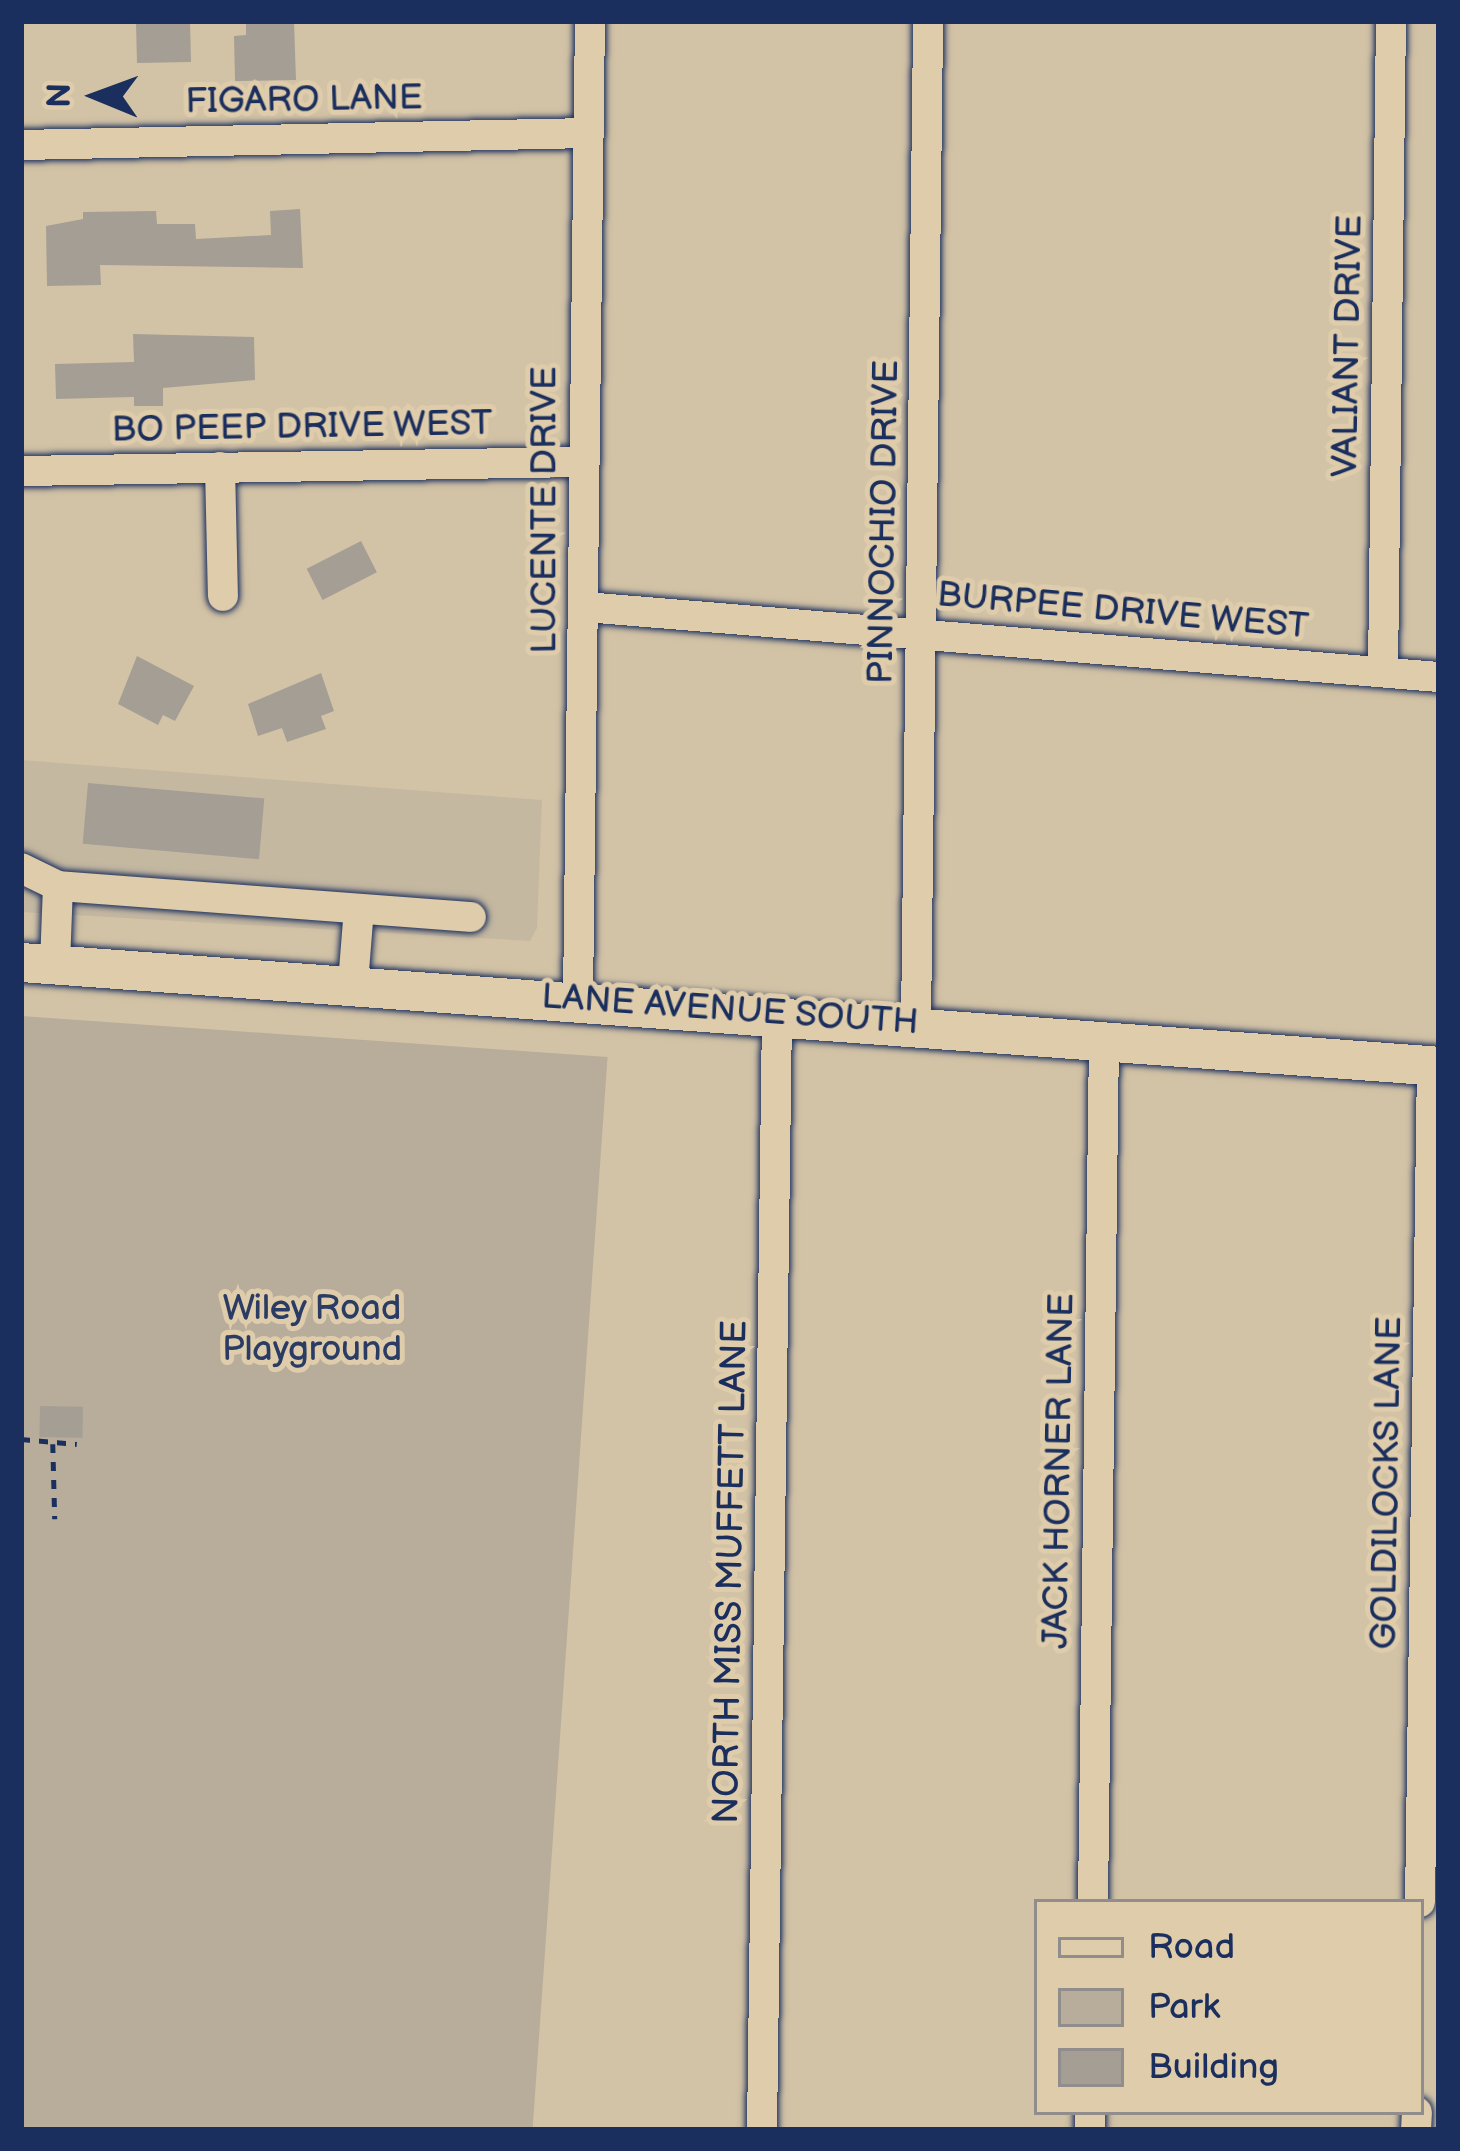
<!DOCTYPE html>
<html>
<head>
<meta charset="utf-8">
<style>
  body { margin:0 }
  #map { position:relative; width:1460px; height:2151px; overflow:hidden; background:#d3c3a6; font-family:"Balsamiq Sans",sans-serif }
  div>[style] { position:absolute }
  .built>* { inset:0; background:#c5b8a1 }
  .green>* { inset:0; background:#b8ad9b; transform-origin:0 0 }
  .building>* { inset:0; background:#a59e94; transform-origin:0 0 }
  .path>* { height:4.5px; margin-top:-2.25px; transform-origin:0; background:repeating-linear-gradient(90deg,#1b2f5e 0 9px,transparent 0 18px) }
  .roads { filter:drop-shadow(0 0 3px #1b2f5e) drop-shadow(0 0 3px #1b2f5e) }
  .minor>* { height:30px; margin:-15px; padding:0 15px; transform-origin:15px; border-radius:15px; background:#dfccaa }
  .major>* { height:39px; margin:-19.5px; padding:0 19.5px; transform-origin:19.5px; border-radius:19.5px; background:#dfccaa }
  span { translate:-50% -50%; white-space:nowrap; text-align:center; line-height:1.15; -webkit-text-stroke:10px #dfccaa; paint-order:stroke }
  .street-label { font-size:36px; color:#1b2f5e }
  .park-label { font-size:36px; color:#2b3c64 }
  .frame { position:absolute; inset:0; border:24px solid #1b2f5e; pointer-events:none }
  .legend { position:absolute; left:1034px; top:1899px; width:390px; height:216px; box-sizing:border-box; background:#dfccaa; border:3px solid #918d8c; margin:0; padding:15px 21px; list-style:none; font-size:36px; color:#1b2f5e }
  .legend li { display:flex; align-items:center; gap:24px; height:60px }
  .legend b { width:60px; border:3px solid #918d8c }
  .north { position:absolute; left:36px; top:36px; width:120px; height:120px; -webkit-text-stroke:9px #dfccaa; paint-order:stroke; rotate:271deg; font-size:33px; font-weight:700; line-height:48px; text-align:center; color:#1b2f5e }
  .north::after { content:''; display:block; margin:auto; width:42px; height:54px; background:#1b2f5e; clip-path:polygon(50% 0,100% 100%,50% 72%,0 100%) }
</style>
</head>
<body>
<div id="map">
  <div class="built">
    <div style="clip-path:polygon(21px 760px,542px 800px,537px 928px,530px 941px,21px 912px)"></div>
  </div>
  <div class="green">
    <div style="left:21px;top:1016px;width:588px;height:1114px;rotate:4deg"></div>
  </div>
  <div class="building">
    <div style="clip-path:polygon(149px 21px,190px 21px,191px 62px,137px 63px,136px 23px)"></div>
    <div style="clip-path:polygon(246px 21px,294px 21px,296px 80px,235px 81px,234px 36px,246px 35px)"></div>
    <div style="clip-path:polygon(300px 209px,303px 268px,100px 265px,101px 285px,47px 286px,46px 226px,83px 219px,83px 212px,156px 211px,157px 224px,195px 224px,196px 239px,271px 235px,270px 211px)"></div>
    <div style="clip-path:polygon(133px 334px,254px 337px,255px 380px,163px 388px,163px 406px,134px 406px,134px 397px,56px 399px,55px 364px,134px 362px)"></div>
    <div style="left:361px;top:541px;width:35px;height:61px;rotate:63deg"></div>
    <div style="clip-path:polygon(137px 656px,194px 686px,175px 721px,163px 715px,158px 725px,118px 704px)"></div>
    <div style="clip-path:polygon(321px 673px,334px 711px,321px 716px,326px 729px,287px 742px,282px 728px,258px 736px,248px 704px)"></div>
    <div style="left:88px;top:783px;width:177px;height:61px;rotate:5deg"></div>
    <div style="left:40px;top:1406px;width:43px;height:31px;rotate:1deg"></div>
  </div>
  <div class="path">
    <div style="left:21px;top:1439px;width:56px;rotate:5.1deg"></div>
    <div style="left:53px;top:1444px;width:75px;rotate:88.5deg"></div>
  </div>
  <div class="roads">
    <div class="minor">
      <div style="left:21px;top:145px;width:568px;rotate:-1.21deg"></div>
      <div style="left:220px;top:467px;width:129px;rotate:88.7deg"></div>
      <div style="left:21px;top:471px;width:563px;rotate:-0.92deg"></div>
      <div style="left:585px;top:607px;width:857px;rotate:4.69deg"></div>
      <div style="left:1383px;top:672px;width:651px;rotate:-89.3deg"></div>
      <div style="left:21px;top:868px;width:41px;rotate:25.9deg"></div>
      <div style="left:58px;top:886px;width:79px;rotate:92.2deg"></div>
      <div style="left:58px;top:886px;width:414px;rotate:4.3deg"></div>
      <div style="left:353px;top:983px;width:74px;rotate:-85.4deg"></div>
      <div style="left:578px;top:999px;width:978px;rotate:-89.3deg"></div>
      <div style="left:916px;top:1024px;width:1003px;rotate:-89.31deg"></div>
      <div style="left:1093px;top:1902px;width:861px;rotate:-89.27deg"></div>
      <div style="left:1420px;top:1902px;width:836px;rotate:-89.18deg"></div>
      <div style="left:762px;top:2130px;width:1116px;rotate:-89.23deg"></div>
      <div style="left:1090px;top:2130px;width:18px;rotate:-90deg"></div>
      <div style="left:1416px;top:2130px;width:18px;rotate:-87deg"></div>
    </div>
    <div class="major">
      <div style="left:21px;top:962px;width:1422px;rotate:4.19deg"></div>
    </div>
  </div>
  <div class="street-label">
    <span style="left:304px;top:100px;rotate:-1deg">FIGARO LANE</span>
    <span style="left:1348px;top:346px;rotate:-89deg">VALIANT DRIVE</span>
    <span style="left:302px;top:427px;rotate:-1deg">BO PEEP DRIVE WEST</span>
    <span style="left:545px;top:510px;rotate:-90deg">LUCENTE DRIVE</span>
    <span style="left:884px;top:522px;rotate:-89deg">PINNOCHIO DRIVE</span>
    <span style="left:1123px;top:611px;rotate:5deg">BURPEE DRIVE WEST</span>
    <span style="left:730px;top:1010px;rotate:4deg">LANE AVENUE SOUTH</span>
    <span style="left:1059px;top:1471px;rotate:-89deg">JACK HORNER LANE</span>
    <span style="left:1387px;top:1483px;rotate:-89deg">GOLDILOCKS LANE</span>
    <span style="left:731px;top:1572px;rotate:-89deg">NORTH MISS MUFFETT LANE</span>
  </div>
  <div class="park-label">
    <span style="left:312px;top:1329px">Wiley Road<br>Playground</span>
  </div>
  <div class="frame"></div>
  <ul class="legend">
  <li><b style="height:15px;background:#dfccaa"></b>Road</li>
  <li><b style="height:33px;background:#b8ad9b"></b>Park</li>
  <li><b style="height:33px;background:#a59e94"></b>Building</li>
  </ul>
  <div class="north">N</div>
</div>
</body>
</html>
